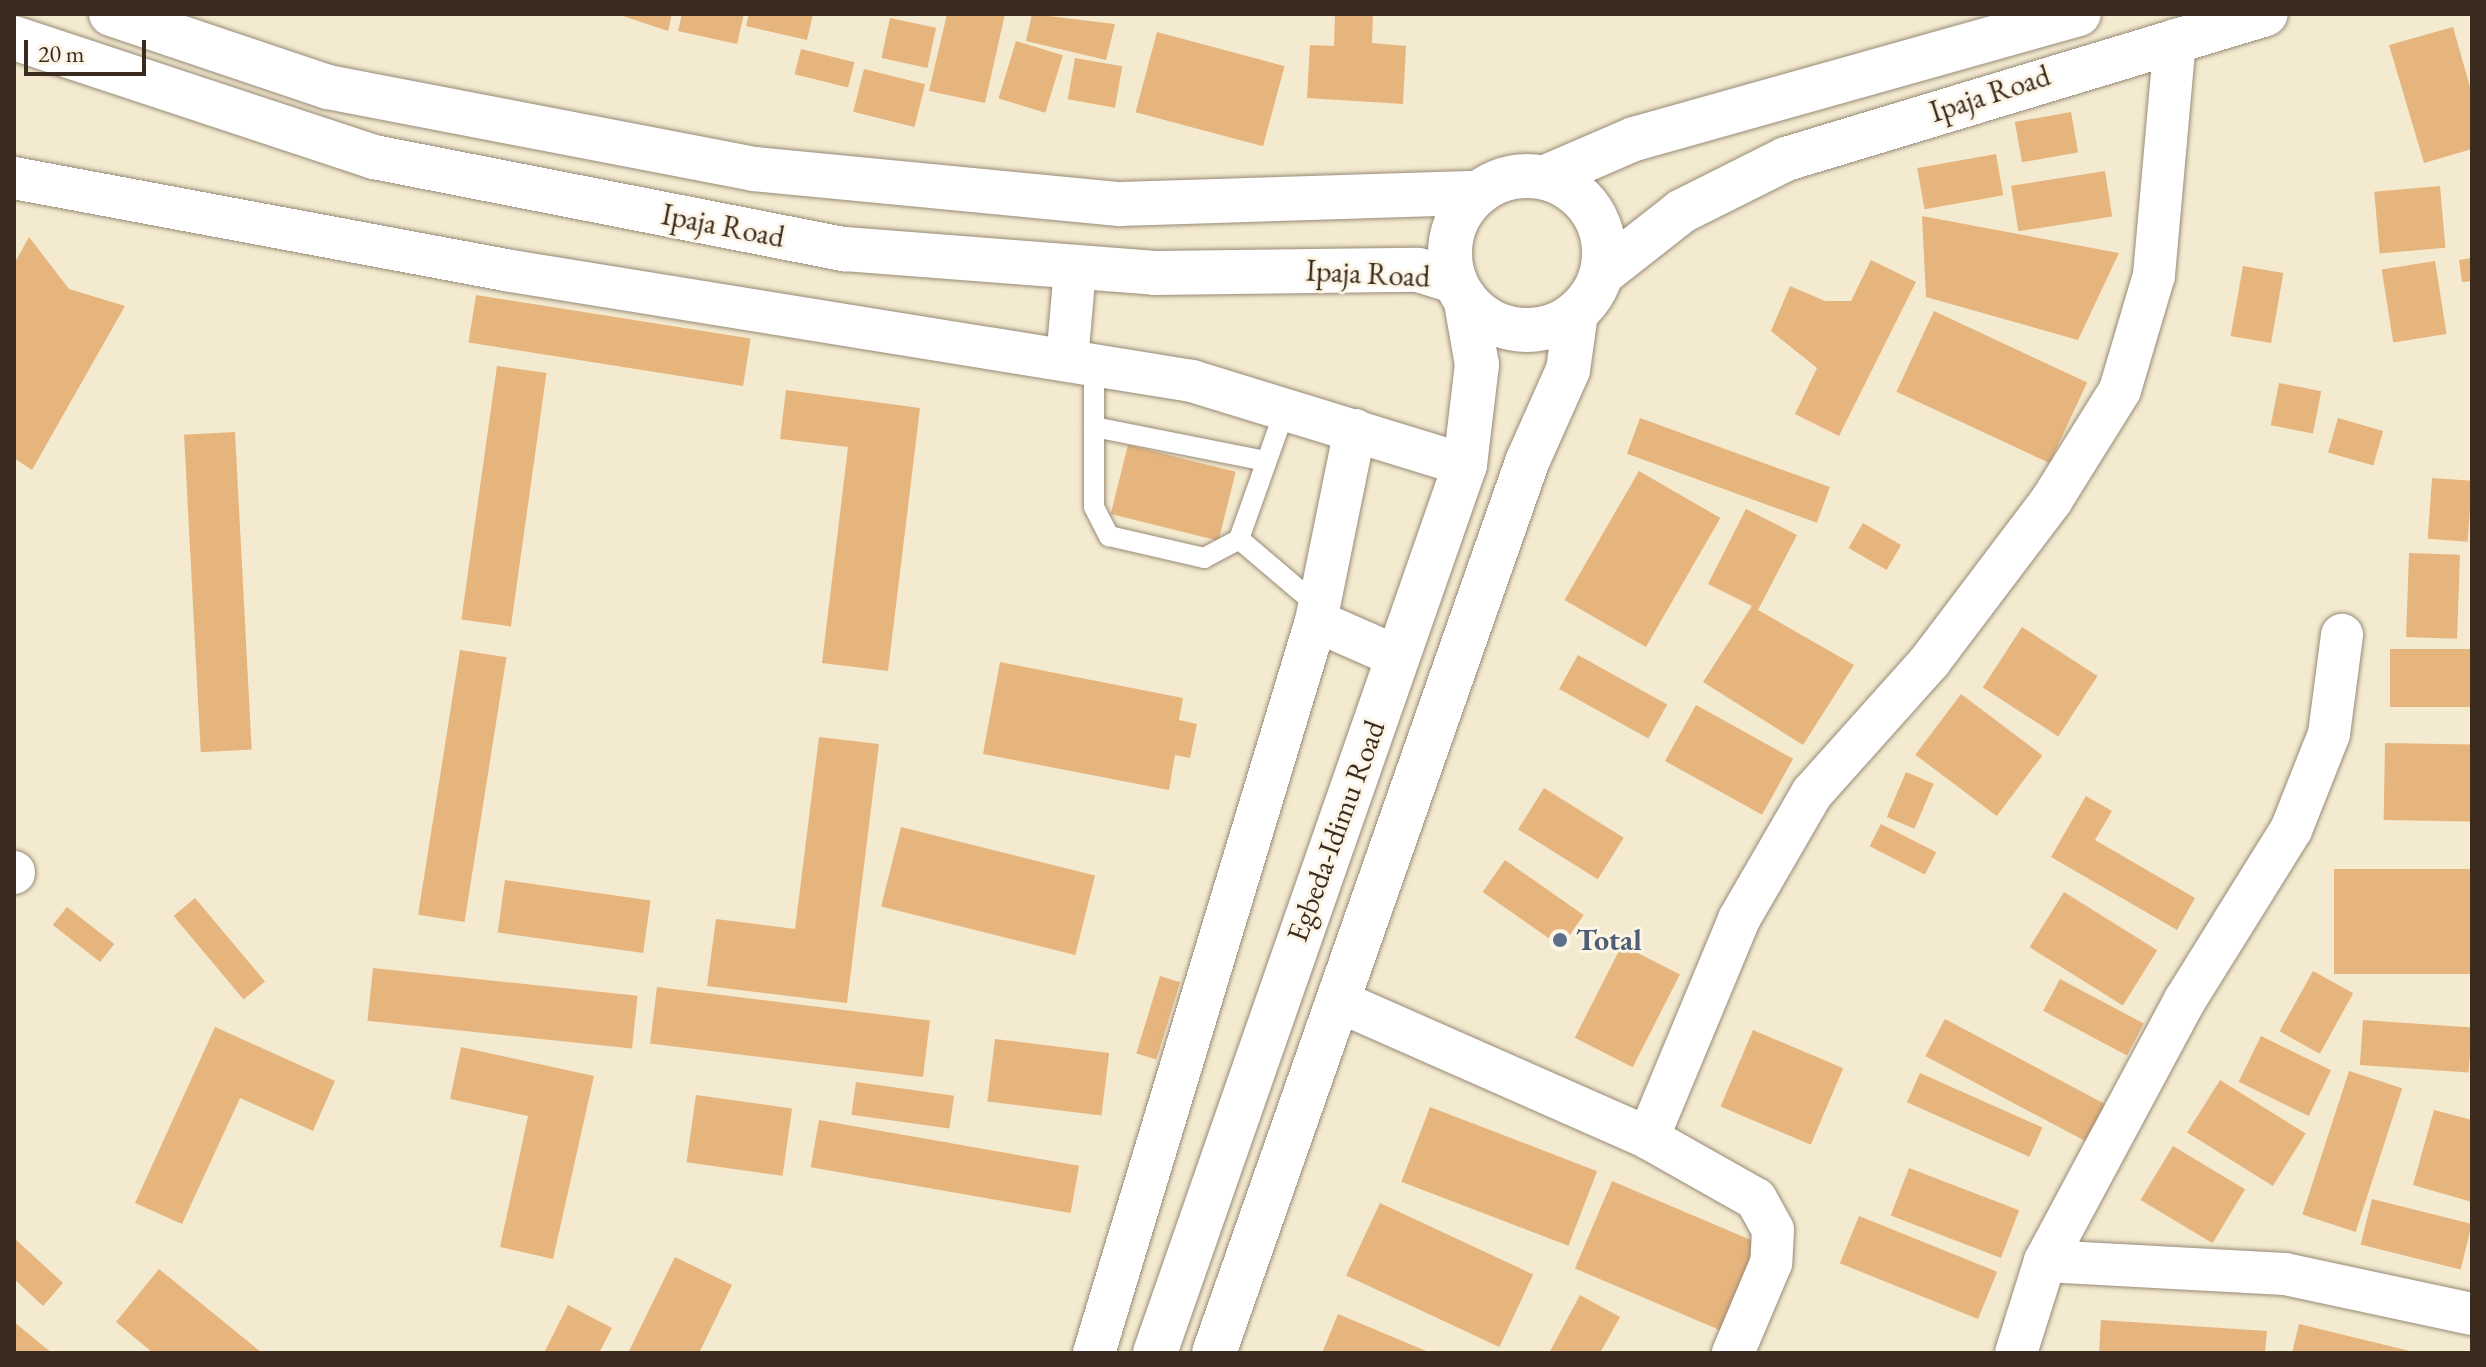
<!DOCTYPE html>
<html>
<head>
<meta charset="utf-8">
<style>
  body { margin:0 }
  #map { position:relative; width:2486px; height:1367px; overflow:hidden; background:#f4ead0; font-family:"EB Garamond",serif }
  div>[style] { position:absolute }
  .building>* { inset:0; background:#e6b57e; transform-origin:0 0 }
  .roads { filter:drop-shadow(0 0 2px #988a77) drop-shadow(0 0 2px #988a77) }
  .service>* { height:20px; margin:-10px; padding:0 10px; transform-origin:10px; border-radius:10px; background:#fff }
  .minor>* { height:42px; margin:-21px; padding:0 21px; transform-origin:21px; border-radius:21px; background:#fff }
  .secondary>* { height:44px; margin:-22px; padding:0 22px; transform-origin:22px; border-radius:22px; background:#fff }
  .primary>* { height:44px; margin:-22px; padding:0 22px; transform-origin:22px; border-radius:22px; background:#fff }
  .primary>.ring { margin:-22px; padding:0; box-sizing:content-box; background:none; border:44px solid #fff; border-radius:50% }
  .dots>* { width:22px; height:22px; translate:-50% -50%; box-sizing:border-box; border:4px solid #fcf5e5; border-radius:50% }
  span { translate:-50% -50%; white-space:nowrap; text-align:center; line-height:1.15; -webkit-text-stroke:6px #fcf5e5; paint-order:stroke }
  .street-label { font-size:30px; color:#3b2a1e }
  .service-label { font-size:30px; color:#4e5e75; font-weight:700 }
  .left { translate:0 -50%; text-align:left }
  .frame { position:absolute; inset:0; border:16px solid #3b2a1e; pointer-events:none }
  .scale { position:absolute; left:24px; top:40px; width:122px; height:36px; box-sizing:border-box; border:4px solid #3b2a1e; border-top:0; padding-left:10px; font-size:24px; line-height:28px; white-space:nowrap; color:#3b2a1e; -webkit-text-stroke:6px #fcf5e5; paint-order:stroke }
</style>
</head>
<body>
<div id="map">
  <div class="building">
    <div style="clip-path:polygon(617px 14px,672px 14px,668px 31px)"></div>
    <div style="clip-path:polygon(682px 14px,744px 14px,737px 44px,678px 31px)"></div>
    <div style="clip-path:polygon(749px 14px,813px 14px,807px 40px,746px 26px)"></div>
    <div style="clip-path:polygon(947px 14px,1005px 14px,985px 103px,929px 91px)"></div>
    <div style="clip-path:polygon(1032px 14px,1115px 24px,1106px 60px,1026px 41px)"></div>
    <div style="clip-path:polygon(1335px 14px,1373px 14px,1372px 43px,1406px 46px,1403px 104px,1307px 98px,1310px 45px,1334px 46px)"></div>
    <div style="left:890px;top:18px;width:47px;height:41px;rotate:12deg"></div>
    <div style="clip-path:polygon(2453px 27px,2472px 94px,2472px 149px,2424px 163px,2389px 45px)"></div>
    <div style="left:1157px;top:32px;width:132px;height:83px;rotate:15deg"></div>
    <div style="left:1016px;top:41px;width:49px;height:60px;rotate:17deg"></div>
    <div style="left:801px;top:49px;width:55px;height:26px;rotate:14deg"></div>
    <div style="left:1075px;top:58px;width:48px;height:42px;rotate:10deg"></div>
    <div style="left:864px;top:69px;width:63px;height:44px;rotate:14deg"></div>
    <div style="left:2071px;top:112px;width:41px;height:57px;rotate:80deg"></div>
    <div style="left:1996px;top:154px;width:42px;height:80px;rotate:80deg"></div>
    <div style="left:2105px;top:171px;width:46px;height:95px;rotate:81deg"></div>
    <div style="left:2440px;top:186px;width:62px;height:66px;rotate:85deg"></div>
    <div style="clip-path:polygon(1922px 216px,2119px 253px,2078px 340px,1926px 297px)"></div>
    <div style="clip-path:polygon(29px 237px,69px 289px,125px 306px,32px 470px,14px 458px,14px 264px)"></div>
    <div style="clip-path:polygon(2472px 258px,2472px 281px,2462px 282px,2459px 260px)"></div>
    <div style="clip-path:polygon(1871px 260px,1916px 282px,1839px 436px,1795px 414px,1817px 368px,1771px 331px,1790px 286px,1825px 301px,1851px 301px)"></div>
    <div style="left:2435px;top:261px;width:74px;height:54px;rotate:81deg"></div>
    <div style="left:2243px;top:266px;width:41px;height:71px;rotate:10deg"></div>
    <div style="left:476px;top:295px;width:278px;height:48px;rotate:9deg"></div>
    <div style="left:1934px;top:311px;width:169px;height:89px;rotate:25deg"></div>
    <div style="left:497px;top:366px;width:50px;height:256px;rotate:8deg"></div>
    <div style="left:2279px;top:383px;width:43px;height:43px;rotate:11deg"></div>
    <div style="clip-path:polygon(786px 390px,920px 408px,888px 671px,822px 663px,848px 447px,780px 439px)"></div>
    <div style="left:1640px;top:418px;width:202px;height:38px;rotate:20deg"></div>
    <div style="left:2338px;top:418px;width:47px;height:36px;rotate:16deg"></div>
    <div style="left:235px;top:432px;width:318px;height:51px;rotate:87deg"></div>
    <div style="left:1128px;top:445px;width:111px;height:71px;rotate:14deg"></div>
    <div style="left:1639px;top:471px;width:94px;height:149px;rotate:30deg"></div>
    <div style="left:2432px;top:478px;width:40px;height:61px;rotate:4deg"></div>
    <div style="clip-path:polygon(1746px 509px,1797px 535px,1758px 610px,1854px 665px,1803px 745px,1703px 682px,1752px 606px,1708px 584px)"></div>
    <div style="left:1863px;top:523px;width:44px;height:29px;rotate:30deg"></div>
    <div style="left:2409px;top:553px;width:51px;height:84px;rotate:2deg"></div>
    <div style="left:2022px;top:627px;width:90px;height:72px;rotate:33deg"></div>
    <div style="left:2472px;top:649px;width:58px;height:82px;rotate:90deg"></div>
    <div style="left:460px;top:650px;width:47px;height:268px;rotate:9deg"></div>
    <div style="left:1578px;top:655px;width:102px;height:39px;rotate:29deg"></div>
    <div style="clip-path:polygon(1000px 662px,1183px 698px,1179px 720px,1197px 724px,1190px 758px,1175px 755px,1169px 790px,983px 754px)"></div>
    <div style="left:1961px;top:694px;width:102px;height:76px;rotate:37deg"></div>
    <div style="left:1696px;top:705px;width:111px;height:64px;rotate:29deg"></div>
    <div style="clip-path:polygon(819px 737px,879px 744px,847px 1003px,707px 986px,716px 919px,795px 929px)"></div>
    <div style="left:2385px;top:743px;width:87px;height:77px;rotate:1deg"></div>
    <div style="left:1906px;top:772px;width:30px;height:49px;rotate:23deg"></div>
    <div style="left:1544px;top:788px;width:94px;height:49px;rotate:32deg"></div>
    <div style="clip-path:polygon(2086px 796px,2112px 811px,2095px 840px,2195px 898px,2177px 930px,2051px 857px)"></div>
    <div style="left:1881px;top:824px;width:62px;height:25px;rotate:27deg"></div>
    <div style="left:901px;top:827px;width:200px;height:82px;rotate:14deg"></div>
    <div style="left:1505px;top:860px;width:96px;height:39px;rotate:35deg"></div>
    <div style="left:2334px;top:869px;width:138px;height:105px"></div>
    <div style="left:505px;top:880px;width:147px;height:53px;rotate:8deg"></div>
    <div style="left:2064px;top:892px;width:110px;height:65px;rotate:32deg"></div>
    <div style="left:195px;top:898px;width:109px;height:28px;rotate:50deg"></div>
    <div style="left:67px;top:907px;width:60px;height:23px;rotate:38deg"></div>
    <div style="left:1622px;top:945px;width:65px;height:104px;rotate:27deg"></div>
    <div style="left:373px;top:968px;width:266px;height:53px;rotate:6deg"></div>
    <div style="left:2313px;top:971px;width:46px;height:69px;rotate:29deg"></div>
    <div style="left:1160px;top:976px;width:21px;height:81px;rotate:17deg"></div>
    <div style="left:2060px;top:979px;width:95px;height:36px;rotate:28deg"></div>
    <div style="left:657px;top:987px;width:275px;height:57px;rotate:7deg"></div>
    <div style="left:1945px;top:1019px;width:189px;height:42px;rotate:28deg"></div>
    <div style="left:2363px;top:1020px;width:109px;height:45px;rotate:4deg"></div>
    <div style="clip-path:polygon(215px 1027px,335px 1081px,313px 1131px,240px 1098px,182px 1224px,135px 1203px)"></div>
    <div style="left:1753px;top:1030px;width:98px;height:83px;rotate:23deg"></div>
    <div style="left:2261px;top:1036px;width:78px;height:51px;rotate:26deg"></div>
    <div style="left:995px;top:1039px;width:115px;height:63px;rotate:7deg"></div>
    <div style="clip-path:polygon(461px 1047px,594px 1076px,553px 1259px,500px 1247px,528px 1116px,450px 1099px)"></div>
    <div style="left:2349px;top:1071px;width:56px;height:151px;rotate:18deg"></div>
    <div style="left:1920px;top:1073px;width:134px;height:32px;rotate:24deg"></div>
    <div style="left:2220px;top:1080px;width:101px;height:62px;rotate:32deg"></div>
    <div style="left:856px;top:1082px;width:99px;height:33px;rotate:8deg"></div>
    <div style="left:696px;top:1095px;width:97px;height:68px;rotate:8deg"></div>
    <div style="left:1430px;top:1107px;width:179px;height:80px;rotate:21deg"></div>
    <div style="clip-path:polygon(2434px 1110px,2472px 1120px,2472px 1202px,2413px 1185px)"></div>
    <div style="left:819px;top:1120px;width:264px;height:48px;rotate:10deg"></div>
    <div style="left:2173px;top:1146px;width:84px;height:63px;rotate:31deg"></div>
    <div style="left:1909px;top:1168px;width:118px;height:51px;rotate:21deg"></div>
    <div style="left:1612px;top:1181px;width:163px;height:95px;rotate:23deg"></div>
    <div style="left:2372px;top:1199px;width:103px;height:47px;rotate:14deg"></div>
    <div style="left:1380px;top:1203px;width:169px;height:80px;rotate:25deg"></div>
    <div style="left:1859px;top:1216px;width:149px;height:51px;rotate:22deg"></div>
    <div style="clip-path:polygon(14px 1238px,63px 1283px,43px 1306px,14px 1279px)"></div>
    <div style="clip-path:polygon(675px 1257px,732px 1285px,699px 1353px,628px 1353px)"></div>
    <div style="clip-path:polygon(159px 1269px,262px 1353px,153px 1353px,116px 1322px)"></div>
    <div style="clip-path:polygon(1580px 1295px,1620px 1317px,1600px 1353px,1549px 1353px)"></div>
    <div style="clip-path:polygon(568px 1305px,612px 1328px,599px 1353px,544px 1353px)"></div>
    <div style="clip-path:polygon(1338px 1314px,1431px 1353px,1322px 1353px)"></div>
    <div style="clip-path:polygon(2101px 1320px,2267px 1331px,2265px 1353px,2099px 1353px)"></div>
    <div style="clip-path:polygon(14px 1322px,52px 1353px,14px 1353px)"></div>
    <div style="clip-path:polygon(2299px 1324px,2414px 1352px,2414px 1353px,2292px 1353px)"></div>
  </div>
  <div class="roads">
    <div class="service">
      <div style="left:1094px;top:365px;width:142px;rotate:90deg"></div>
      <div style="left:1094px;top:507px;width:33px;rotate:63deg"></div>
      <div style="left:1109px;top:536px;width:98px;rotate:13deg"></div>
      <div style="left:1204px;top:558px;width:40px;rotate:-28deg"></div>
      <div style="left:1239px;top:539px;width:140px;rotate:-70.4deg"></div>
      <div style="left:1094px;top:427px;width:174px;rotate:11.2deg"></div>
      <div style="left:1239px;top:539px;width:104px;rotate:40.3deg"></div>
    </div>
    <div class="minor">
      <div style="left:14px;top:178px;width:500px;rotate:10.6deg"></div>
      <div style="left:505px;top:270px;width:696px;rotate:9.18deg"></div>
      <div style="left:1192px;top:381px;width:286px;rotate:17.1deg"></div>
      <div style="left:1067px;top:360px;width:91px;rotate:-85deg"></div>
      <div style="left:1316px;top:621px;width:90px;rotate:23.7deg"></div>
      <div style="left:14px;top:872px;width:1px;rotate:90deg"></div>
      <div style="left:1338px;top:1001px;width:339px;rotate:23.8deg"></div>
      <div style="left:1648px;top:1138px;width:124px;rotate:29.5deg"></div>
      <div style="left:1756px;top:1199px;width:35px;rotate:61deg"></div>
      <div style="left:1773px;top:1230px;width:33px;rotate:93deg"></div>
      <div style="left:1771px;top:1263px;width:98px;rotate:112.9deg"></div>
      <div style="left:1648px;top:1138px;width:237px;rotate:-67.4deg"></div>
      <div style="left:1739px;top:919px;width:146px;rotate:-59.9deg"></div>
      <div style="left:1812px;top:793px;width:177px;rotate:-48.2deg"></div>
      <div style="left:1930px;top:661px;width:201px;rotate:-52.9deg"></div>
      <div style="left:2051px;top:501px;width:131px;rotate:-58.1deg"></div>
      <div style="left:2120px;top:390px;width:120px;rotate:-73.5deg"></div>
      <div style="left:2154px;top:275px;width:236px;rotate:-84.9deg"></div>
      <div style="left:2045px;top:1261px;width:240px;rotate:3.1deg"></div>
      <div style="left:2285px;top:1274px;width:191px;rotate:12.1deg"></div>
      <div style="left:1094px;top:1353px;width:765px;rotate:-73.13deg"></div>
      <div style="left:1316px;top:621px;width:195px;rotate:-78.5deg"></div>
      <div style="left:2016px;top:1353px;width:96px;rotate:-72.5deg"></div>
      <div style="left:2045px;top:1261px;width:296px;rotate:-61.8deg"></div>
      <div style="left:2185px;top:1000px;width:200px;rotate:-58.1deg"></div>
      <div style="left:2291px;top:830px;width:103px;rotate:-68.4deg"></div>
      <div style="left:2329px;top:734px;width:100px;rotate:-82.5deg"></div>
    </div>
    <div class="secondary">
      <div style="left:111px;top:14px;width:229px;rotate:18.6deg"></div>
      <div style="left:328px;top:87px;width:434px;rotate:10.9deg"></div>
      <div style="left:754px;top:169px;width:367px;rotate:5.5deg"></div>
      <div style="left:1119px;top:204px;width:358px;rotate:-1.8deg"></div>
      <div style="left:14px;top:38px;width:379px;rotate:18.3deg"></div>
      <div style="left:374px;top:157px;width:480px;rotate:11.1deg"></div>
      <div style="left:845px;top:249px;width:311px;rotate:4.4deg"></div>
      <div style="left:1155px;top:273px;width:263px;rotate:-0.7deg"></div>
      <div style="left:1418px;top:270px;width:38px;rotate:17deg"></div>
    </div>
    <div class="primary">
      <div class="ring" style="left:1450px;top:176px;width:110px;height:110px"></div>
      <div style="left:1546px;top:177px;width:96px;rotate:-23.4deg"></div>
      <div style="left:1634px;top:139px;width:462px;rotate:-15.7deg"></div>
      <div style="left:1603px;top:273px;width:100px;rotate:-38.1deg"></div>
      <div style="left:1682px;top:211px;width:116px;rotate:-26.6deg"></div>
      <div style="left:1786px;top:159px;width:501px;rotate:-16.81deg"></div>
      <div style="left:1155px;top:1353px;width:941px;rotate:-70.76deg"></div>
      <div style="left:1465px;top:465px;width:101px;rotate:-83.2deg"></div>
      <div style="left:1477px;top:365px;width:64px;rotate:-99.9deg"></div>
      <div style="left:1214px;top:1353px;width:944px;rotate:-70.64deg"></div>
      <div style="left:1527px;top:462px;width:101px;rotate:-66deg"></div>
      <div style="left:1568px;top:370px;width:58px;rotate:-82deg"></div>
    </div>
  </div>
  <div class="dots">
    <div style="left:1560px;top:940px;background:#5c6f8a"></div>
  </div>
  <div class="street-label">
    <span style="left:1990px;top:94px;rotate:-18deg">Ipaja Road</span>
    <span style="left:723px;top:226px;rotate:11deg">Ipaja Road</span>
    <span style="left:1368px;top:274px;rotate:3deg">Ipaja Road</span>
    <span style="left:1336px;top:831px;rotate:-70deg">Egbeda-Idimu Road</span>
  </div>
  <div class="service-label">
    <span class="left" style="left:1576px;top:940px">Total</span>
  </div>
  <div class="frame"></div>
  <div class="scale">20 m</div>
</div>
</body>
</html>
